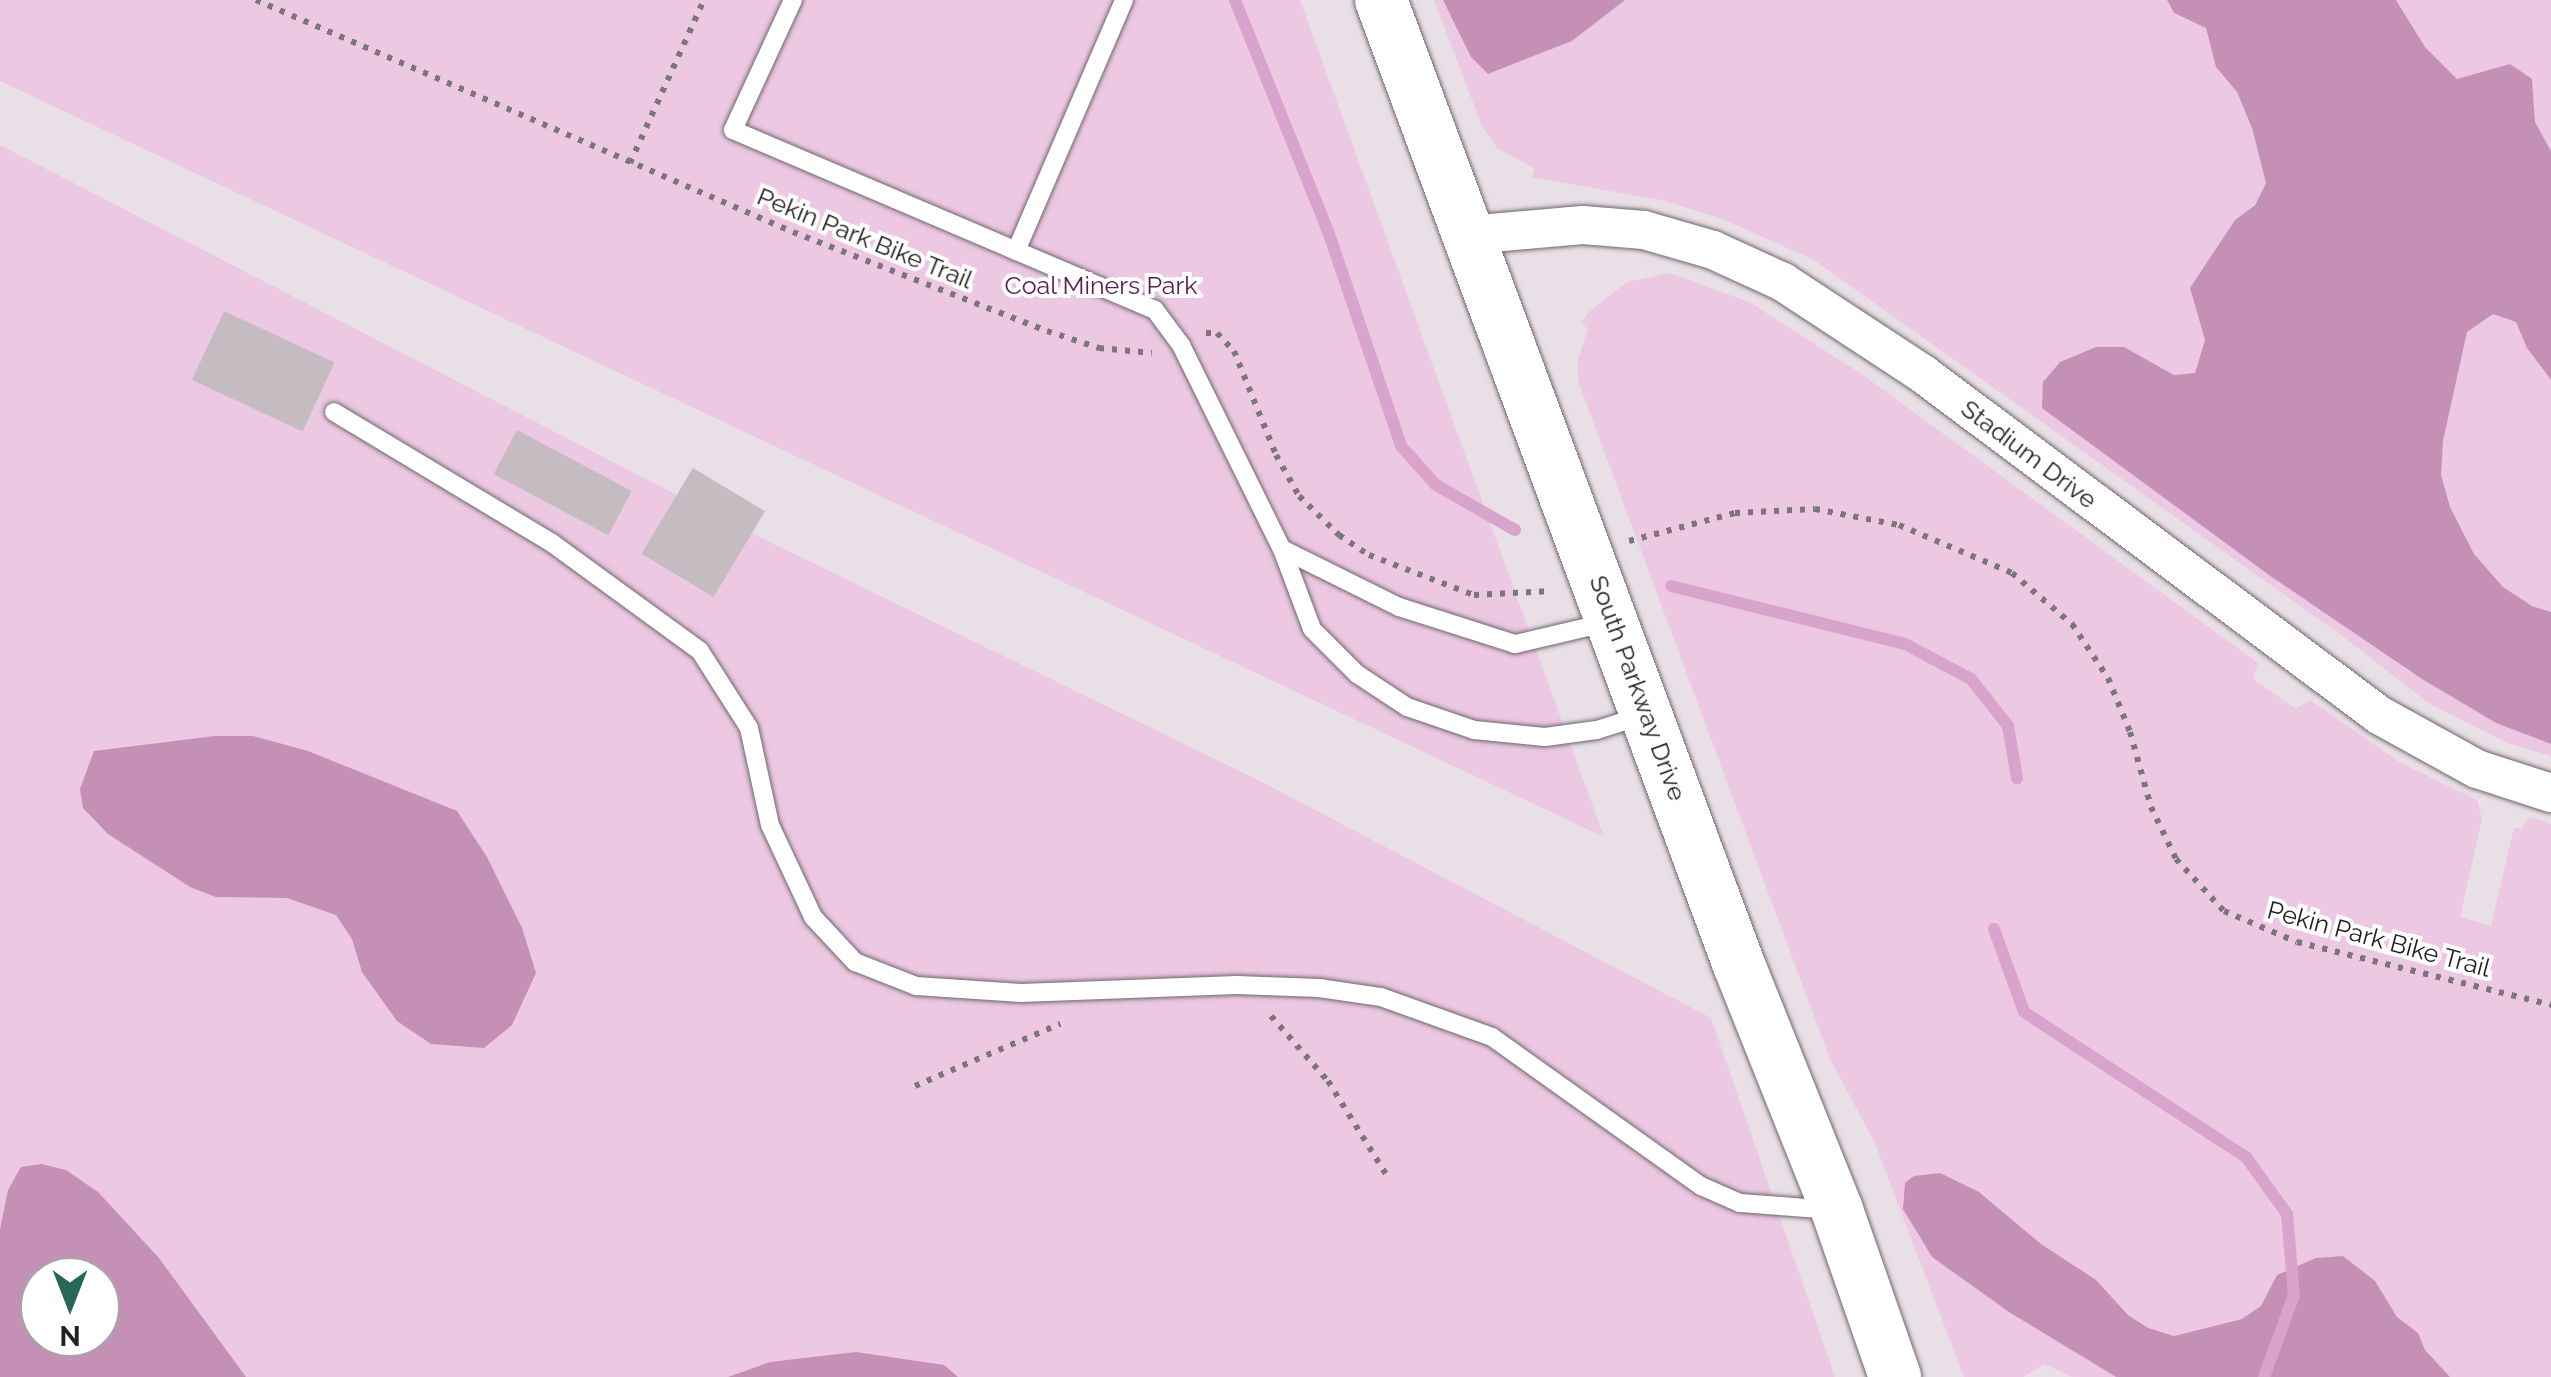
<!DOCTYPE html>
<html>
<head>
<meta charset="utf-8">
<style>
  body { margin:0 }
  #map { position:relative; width:2551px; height:1377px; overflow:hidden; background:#e9dfe6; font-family:Raleway,sans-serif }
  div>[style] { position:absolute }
  .green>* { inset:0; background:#ecc8e2 }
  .forest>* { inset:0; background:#c490b6 }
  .stream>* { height:12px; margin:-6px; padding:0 6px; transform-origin:6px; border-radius:6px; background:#d8a4cb }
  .building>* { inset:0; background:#c5bcc2; transform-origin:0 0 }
  .path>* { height:6px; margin-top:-3px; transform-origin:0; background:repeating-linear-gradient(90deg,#7c757a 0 5px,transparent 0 13px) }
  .roads { filter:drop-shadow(0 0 2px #6f676d) drop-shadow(0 0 2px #6f676d) }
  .lane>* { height:18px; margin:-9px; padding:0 9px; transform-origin:9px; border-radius:9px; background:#fff }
  .street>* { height:38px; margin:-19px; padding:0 19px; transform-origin:19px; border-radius:19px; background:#fff }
  .secondary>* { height:52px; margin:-26px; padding:0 26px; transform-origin:26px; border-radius:26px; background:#fff }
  span { translate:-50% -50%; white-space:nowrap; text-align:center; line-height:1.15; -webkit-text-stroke:8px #fff; paint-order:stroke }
  .street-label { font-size:25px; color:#221e21 }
  .park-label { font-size:25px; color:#591c4d }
  .north { position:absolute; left:20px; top:1257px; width:100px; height:100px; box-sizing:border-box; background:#fff; border:2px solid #a7a5a6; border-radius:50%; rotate:180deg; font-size:28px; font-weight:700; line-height:40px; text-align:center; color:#221e21 }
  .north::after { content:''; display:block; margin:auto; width:35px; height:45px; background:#266858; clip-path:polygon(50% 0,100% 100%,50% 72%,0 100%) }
</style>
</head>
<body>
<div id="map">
  <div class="green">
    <div style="clip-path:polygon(0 0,1300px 0,1604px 837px,0 81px)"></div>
    <div style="clip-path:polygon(1434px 0,1443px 0,1489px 74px,1572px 41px,1625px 0,2167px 0,2174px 14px,2206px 28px,2216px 67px,2237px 92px,2252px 128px,2266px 183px,2254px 205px,2235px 220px,2190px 288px,2205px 340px,2195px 373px,2174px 375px,2124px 347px,2096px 347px,2060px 362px,2043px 382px,2179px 509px,2422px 679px,2496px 723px,2551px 744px,2551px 756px,2508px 743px,2430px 704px,2341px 635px,1814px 260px,1723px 219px,1665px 201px,1532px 177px,1535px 169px,1497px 148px,1482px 126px)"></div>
    <div style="clip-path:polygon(2396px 0,2551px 0,2551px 151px,2535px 122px,2532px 79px,2482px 73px,2457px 79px,2425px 47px)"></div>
    <div style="clip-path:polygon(evenodd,0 145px,733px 524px,1260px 781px,1711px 1018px,1835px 1377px,0 1377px,0 145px,40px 1277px,100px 1277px,100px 1337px,40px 1337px,40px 1277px)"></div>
    <div style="clip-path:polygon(1670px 273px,1749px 302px,1860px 373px,2258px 663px,2253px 679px,2296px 709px,2310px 700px,2401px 763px,2477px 800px,2482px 819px,2460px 917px,2491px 926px,2514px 828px,2521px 829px,2530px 817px,2551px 824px,2551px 1377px,2141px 1377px,1916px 1232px,1932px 1257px,2009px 1312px,2116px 1377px,2073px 1377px,2044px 1364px,2023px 1377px,1964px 1377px,1874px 1141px,1830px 1059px,1578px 381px,1578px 359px,1588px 329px,1581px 323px,1589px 312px,1627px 282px)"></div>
    <div style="clip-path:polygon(2493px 313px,2517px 322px,2527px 348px,2551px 380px,2551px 612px,2532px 606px,2503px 587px,2474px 554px,2450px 507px,2441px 476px,2443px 441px,2467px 332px)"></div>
  </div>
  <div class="forest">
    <div style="clip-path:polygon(1443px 0,1625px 0,1572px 41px,1488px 74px,1471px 57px)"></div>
    <div style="clip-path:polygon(2167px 0,2396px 0,2425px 47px,2457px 79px,2510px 64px,2532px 79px,2535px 122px,2551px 151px,2551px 380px,2527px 348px,2516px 322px,2493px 314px,2467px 332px,2443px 441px,2441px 475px,2450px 507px,2474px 554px,2503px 587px,2532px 606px,2551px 612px,2551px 744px,2496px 723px,2422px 679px,2269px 575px,2042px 408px,2043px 382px,2060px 362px,2096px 347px,2124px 347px,2174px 375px,2195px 373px,2205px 340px,2190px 288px,2235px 220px,2255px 205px,2266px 183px,2252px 128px,2237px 92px,2216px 67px,2206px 28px,2174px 13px)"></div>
    <div style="clip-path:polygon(215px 736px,253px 736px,308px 751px,457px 811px,487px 857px,522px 928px,536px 973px,512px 1025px,484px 1048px,431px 1044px,397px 1021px,362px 972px,352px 939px,336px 915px,287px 898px,216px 897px,190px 887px,108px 834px,83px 808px,80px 789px,94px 751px)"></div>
    <div style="clip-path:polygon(evenodd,42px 1164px,66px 1170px,98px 1192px,159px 1258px,246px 1377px,0 1377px,0 1229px,8px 1190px,21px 1167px,42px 1164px,40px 1277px,100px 1277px,100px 1337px,40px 1337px,40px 1277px)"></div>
    <div style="clip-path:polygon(1940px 1173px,1979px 1192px,2041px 1244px,2096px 1280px,2128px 1315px,2148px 1328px,2174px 1336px,2242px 1319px,2261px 1306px,2277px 1275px,2316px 1258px,2343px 1256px,2375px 1281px,2397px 1317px,2418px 1333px,2425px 1350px,2450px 1377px,2116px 1377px,2009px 1312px,1932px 1257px,1903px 1209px,1905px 1183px,1914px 1176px)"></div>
    <div style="clip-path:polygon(856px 1352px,944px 1365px,958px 1377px,728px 1377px,770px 1362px)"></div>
  </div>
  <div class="stream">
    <div style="left:1235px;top:0;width:252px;rotate:68.1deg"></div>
    <div style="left:1329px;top:234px;width:224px;rotate:71.2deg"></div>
    <div style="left:1401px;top:446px;width:52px;rotate:48.1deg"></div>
    <div style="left:1436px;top:485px;width:91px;rotate:29.7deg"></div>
    <div style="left:1671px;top:586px;width:241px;rotate:13.9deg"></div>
    <div style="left:1905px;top:644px;width:75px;rotate:27.9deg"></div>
    <div style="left:1971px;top:679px;width:60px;rotate:51.8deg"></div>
    <div style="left:2008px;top:726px;width:53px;rotate:80.2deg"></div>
    <div style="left:1994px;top:929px;width:88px;rotate:70.1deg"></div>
    <div style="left:2024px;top:1012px;width:265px;rotate:33.2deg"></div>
    <div style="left:2246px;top:1157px;width:70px;rotate:54.3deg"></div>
    <div style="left:2287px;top:1214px;width:81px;rotate:85.1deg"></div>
    <div style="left:2294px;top:1295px;width:87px;rotate:110.1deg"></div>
  </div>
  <div class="building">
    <div style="left:224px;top:311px;width:122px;height:76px;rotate:25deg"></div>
    <div style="left:517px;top:430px;width:130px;height:50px;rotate:28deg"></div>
    <div style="left:693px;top:468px;width:84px;height:100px;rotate:31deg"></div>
  </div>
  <div class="path">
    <div style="left:256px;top:0;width:585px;rotate:23.37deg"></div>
    <div style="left:793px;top:232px;width:273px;rotate:21.3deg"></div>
    <div style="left:1047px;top:331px;width:55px;rotate:18.1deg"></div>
    <div style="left:1099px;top:348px;width:53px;rotate:5.4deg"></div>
    <div style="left:630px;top:163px;width:179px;rotate:-65.6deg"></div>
    <div style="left:1206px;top:333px;width:11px"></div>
    <div style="left:1217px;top:333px;width:25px;rotate:47deg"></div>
    <div style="left:1234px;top:351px;width:112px;rotate:68deg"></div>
    <div style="left:1276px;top:455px;width:47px;rotate:60.7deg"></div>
    <div style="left:1299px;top:496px;width:56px;rotate:44.3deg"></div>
    <div style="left:1339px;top:535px;width:36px;rotate:34deg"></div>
    <div style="left:1369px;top:555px;width:112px;rotate:20.9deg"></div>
    <div style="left:1474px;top:595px;width:77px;rotate:-3deg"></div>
    <div style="left:1629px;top:541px;width:110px;rotate:-14.8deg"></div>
    <div style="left:1735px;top:513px;width:80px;rotate:-2.9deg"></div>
    <div style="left:1815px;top:509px;width:86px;rotate:10.8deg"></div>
    <div style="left:1899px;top:525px;width:123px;rotate:23deg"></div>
    <div style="left:2012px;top:573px;width:79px;rotate:40.4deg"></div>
    <div style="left:2072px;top:624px;width:65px;rotate:56.3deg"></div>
    <div style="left:2108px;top:678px;width:58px;rotate:67.8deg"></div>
    <div style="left:2130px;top:732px;width:78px;rotate:74.4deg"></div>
    <div style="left:2151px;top:807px;width:58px;rotate:64.3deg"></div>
    <div style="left:2176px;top:859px;width:71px;rotate:47.3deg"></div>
    <div style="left:2224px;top:911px;width:79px;rotate:23deg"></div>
    <div style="left:2297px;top:942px;width:262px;rotate:13.9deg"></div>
    <div style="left:1271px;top:1016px;width:86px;rotate:48.8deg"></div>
    <div style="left:1328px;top:1081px;width:115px;rotate:58.1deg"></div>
    <div style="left:915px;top:1086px;width:158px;rotate:-23.2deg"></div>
  </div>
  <div class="roads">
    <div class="lane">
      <div style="left:793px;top:0;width:143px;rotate:114.8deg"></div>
      <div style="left:733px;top:130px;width:459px;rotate:23.1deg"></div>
      <div style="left:1155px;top:310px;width:44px;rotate:53.4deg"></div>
      <div style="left:1181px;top:345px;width:228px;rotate:63.7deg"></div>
      <div style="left:1016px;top:251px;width:273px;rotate:-66.7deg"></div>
      <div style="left:334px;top:412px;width:254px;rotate:31deg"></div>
      <div style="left:552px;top:543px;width:183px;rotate:36.1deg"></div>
      <div style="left:700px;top:651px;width:91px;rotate:57.5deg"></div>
      <div style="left:749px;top:728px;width:99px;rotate:77.8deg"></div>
      <div style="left:770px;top:825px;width:102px;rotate:64.9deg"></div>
      <div style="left:813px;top:917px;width:62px;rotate:47deg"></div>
      <div style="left:855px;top:962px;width:66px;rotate:21.5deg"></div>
      <div style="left:916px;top:986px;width:105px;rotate:3.8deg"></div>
      <div style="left:1021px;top:993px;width:216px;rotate:-2.1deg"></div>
      <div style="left:1237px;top:985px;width:82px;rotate:2.1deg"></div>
      <div style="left:1319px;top:988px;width:63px;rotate:8.3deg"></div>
      <div style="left:1381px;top:997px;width:118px;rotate:19.8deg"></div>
      <div style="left:1492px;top:1037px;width:257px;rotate:35.5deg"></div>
      <div style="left:1701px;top:1186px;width:43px;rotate:23.6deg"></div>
      <div style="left:1740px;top:1203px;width:90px;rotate:4.4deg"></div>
      <div style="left:1609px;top:622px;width:97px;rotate:166.8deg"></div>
      <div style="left:1515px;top:644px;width:122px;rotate:-162.3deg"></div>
      <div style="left:1399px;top:607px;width:131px;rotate:-153.6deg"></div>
      <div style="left:1282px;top:549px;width:85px;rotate:69.4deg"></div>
      <div style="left:1312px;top:629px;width:64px;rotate:45deg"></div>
      <div style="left:1357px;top:674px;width:60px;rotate:33.4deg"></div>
      <div style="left:1407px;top:707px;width:71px;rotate:18.9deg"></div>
      <div style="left:1474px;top:730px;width:71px;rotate:5.6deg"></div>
      <div style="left:1545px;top:737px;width:52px;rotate:-7.7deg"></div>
      <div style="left:1597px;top:730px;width:46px;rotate:-17.7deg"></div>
    </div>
    <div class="street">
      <div style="left:1468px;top:235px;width:115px;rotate:-5deg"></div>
      <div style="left:1583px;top:225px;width:61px;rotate:4.7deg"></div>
      <div style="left:1644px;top:230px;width:72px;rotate:16.2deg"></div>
      <div style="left:1713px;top:250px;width:77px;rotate:24.6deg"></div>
      <div style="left:1783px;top:282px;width:168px;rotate:33.3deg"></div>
      <div style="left:1923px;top:374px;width:569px;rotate:36.79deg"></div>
      <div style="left:2379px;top:715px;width:112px;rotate:28.9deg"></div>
      <div style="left:2477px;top:769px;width:78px;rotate:18deg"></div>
    </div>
    <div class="secondary">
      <div style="left:1381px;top:0;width:1029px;rotate:69.65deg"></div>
      <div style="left:1739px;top:965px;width:264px;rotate:68.2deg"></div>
      <div style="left:1837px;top:1210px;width:177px;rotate:70.8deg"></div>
    </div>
  </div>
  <div class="street-label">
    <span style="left:865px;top:238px;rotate:22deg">Pekin Park Bike Trail</span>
    <span style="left:2029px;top:454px;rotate:37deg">Stadium Drive</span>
    <span style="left:1638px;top:688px;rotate:70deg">South Parkway Drive</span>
    <span style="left:2379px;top:939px;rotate:15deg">Pekin Park Bike Trail</span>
  </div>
  <div class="park-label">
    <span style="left:1101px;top:285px">Coal Miners Park</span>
  </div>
  <div class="north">N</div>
</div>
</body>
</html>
